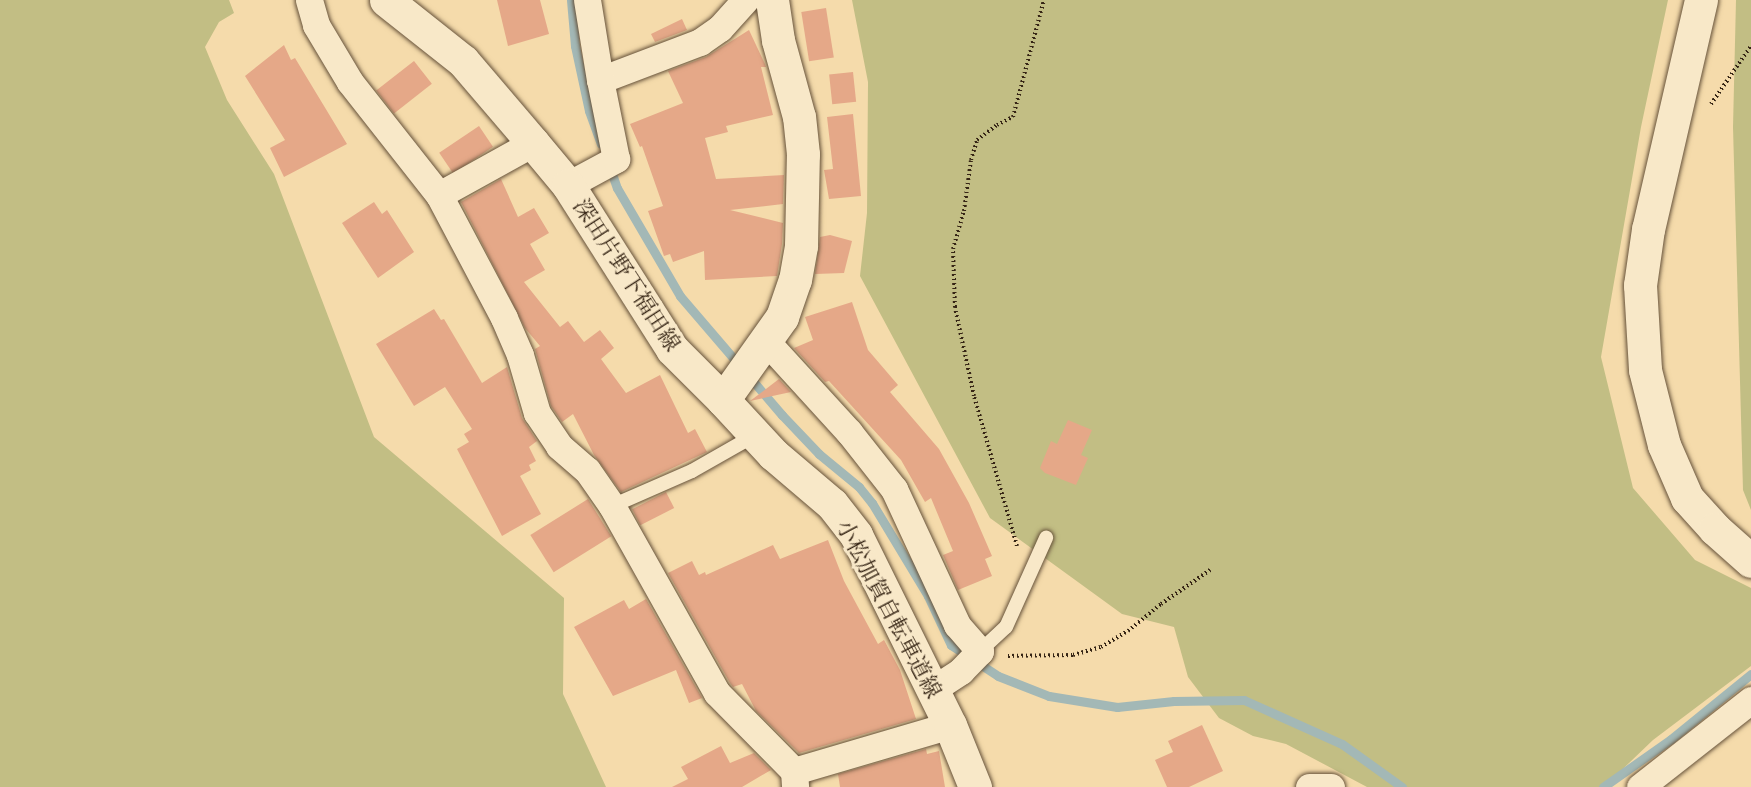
<!DOCTYPE html>
<html>
<head>
<meta charset="utf-8">
<style>
  body { margin:0 }
  #map { position:relative; width:1751px; height:787px; overflow:hidden; background:#f5dbab; font-family:"EB Garamond","Noto Serif JP",serif }
  div>[style] { position:absolute }
  .green>* { inset:0; background:#c2be84 }
  .stream>* { height:9px; margin:-4.5px; padding:0 4.5px; transform-origin:4.5px; border-radius:4.5px; background:#a3b8b6 }
  .building>* { inset:0; background:#e5a888; transform-origin:0 0 }
  .path>* { height:4px; margin-top:-2px; transform-origin:0; background:repeating-linear-gradient(90deg,#362515 0 1.5px,transparent 0 4.5px) }
  .roads { filter:drop-shadow(0 0 2px #66523a) drop-shadow(0 0 2px #66523a) }
  .service>* { height:14px; margin:-7px; padding:0 7px; transform-origin:7px; border-radius:7px; background:#f8e8c8 }
  .minor>* { height:27px; margin:-13.5px; padding:0 13.5px; transform-origin:13.5px; border-radius:13.5px; background:#f8e8c8 }
  .tertiary>* { height:33px; margin:-16.5px; padding:0 16.5px; transform-origin:16.5px; border-radius:16.5px; background:#f8e8c8 }
  .secondary>* { height:33px; margin:-16.5px; padding:0 16.5px; transform-origin:16.5px; border-radius:16.5px; background:#f8e8c8 }
  span { translate:-50% -50%; white-space:nowrap; text-align:center; line-height:1.15; -webkit-text-stroke:6px #f8e8c8; paint-order:stroke }
  .street-label { font-size:22px; color:#362515 }
</style>
</head>
<body>
<div id="map">
  <div class="green">
    <div style="clip-path:polygon(0 0,229px 0,234px 13px,219px 22px,205px 47px,227px 100px,274px 174px,374px 437px,564px 598px,563px 694px,606px 787px,0 787px)"></div>
    <div style="clip-path:polygon(852px 0,1668px 0,1641px 127px,1601px 357px,1633px 488px,1695px 560px,1751px 588px,1751px 666px,1653px 740px,1604px 787px,1367px 787px,1286px 744px,1253px 736px,1219px 718px,1188px 677px,1174px 627px,1122px 614px,990px 518px,860px 276px,867px 213px,868px 82px)"></div>
    <div style="clip-path:polygon(1736px 0,1751px 0,1751px 510px,1743px 490px,1733px 127px)"></div>
  </div>
  <div class="stream">
    <div style="left:571px;top:0;width:46px;rotate:85deg"></div>
    <div style="left:575px;top:46px;width:66px;rotate:77.8deg"></div>
    <div style="left:589px;top:111px;width:35px;rotate:70deg"></div>
    <div style="left:609px;top:165px;width:24px;rotate:71deg"></div>
    <div style="left:617px;top:188px;width:125px;rotate:59.7deg"></div>
    <div style="left:680px;top:296px;width:157px;rotate:49.4deg"></div>
    <div style="left:782px;top:415px;width:54px;rotate:46.5deg"></div>
    <div style="left:819px;top:454px;width:52px;rotate:39.5deg"></div>
    <div style="left:859px;top:487px;width:21px;rotate:51deg"></div>
    <div style="left:872px;top:503px;width:109px;rotate:58.9deg"></div>
    <div style="left:928px;top:596px;width:54px;rotate:64.9deg"></div>
    <div style="left:951px;top:645px;width:56px;rotate:33.4deg"></div>
    <div style="left:998px;top:676px;width:55px;rotate:21.4deg"></div>
    <div style="left:1049px;top:696px;width:69px;rotate:9.2deg"></div>
    <div style="left:1117px;top:707px;width:57px;rotate:-6deg"></div>
    <div style="left:1174px;top:701px;width:70px;rotate:-0.8deg"></div>
    <div style="left:1244px;top:700px;width:107px;rotate:24.2deg"></div>
    <div style="left:1342px;top:744px;width:74px;rotate:35.6deg"></div>
    <div style="left:1603px;top:787px;width:83px;rotate:-35.2deg"></div>
    <div style="left:1671px;top:739px;width:103px;rotate:-39.1deg"></div>
  </div>
  <div class="building">
    <div style="clip-path:polygon(497px 0,540px 0,549px 34px,508px 46px)"></div>
    <div style="left:826px;top:8px;width:50px;height:25px;rotate:81deg"></div>
    <div style="clip-path:polygon(682px 19px,687px 30px,655px 42px,651px 34px)"></div>
    <div style="clip-path:polygon(749px 30px,765px 64px,766px 67px,761px 67px,773px 115px,726px 126px,728px 132px,705px 138px,716px 179px,784px 175px,783px 204px,730px 210px,783px 223px,782px 244px,777px 276px,705px 280px,704px 251px,673px 262px,670px 254px,664px 256px,648px 211px,663px 206px,642px 146px,640px 147px,630px 124px,683px 103px,668px 71px,706px 57px)"></div>
    <div style="clip-path:polygon(284px 45px,291px 60px,295px 58px,347px 144px,284px 177px,270px 148px,285px 140px,245px 76px)"></div>
    <div style="left:414px;top:61px;width:29px;height:48px;rotate:52deg"></div>
    <div style="left:853px;top:72px;width:30px;height:24px;rotate:84deg"></div>
    <div style="clip-path:polygon(853px 114px,861px 196px,829px 199px,824px 170px,833px 169px,827px 117px)"></div>
    <div style="left:479px;top:126px;width:25px;height:48px;rotate:56deg"></div>
    <div style="clip-path:polygon(501px 179px,518px 217px,534px 208px,549px 233px,530px 244px,545px 270px,524px 282px,560px 327px,568px 321px,584px 342px,600px 330px,614px 348px,601px 359px,626px 393px,660px 375px,688px 433px,695px 429px,707px 452px,621px 492px,594px 455px,573px 414px,562px 422px,551px 406px,535px 349px,540px 346px,525px 328px,461px 202px)"></div>
    <div style="clip-path:polygon(374px 202px,382px 214px,387px 210px,414px 252px,378px 278px,342px 223px)"></div>
    <div style="clip-path:polygon(830px 235px,852px 241px,844px 273px,815px 274px,820px 237px)"></div>
    <div style="clip-path:polygon(852px 302px,868px 350px,898px 385px,890px 392px,939px 449px,969px 503px,992px 556px,985px 559px,992px 576px,958px 590px,943px 555px,953px 551px,931px 498px,925px 502px,901px 460px,829px 381px,825px 382px,794px 348px,813px 340px,805px 317px)"></div>
    <div style="clip-path:polygon(434px 309px,441px 320px,444px 319px,482px 383px,507px 367px,522px 418px,537px 441px,529px 447px,536px 461px,529px 465px,531px 470px,520px 476px,541px 514px,502px 536px,457px 449px,469px 442px,464px 434px,472px 429px,445px 387px,414px 406px,376px 344px)"></div>
    <div style="clip-path:polygon(779px 379px,791px 392px,750px 401px)"></div>
    <div style="clip-path:polygon(1068px 420px,1092px 430px,1081px 455px,1088px 458px,1076px 485px,1045px 473px,1040px 468px,1051px 441px,1057px 444px)"></div>
    <div style="left:666px;top:492px;width:18px;height:38px;rotate:63deg"></div>
    <div style="left:588px;top:499px;width:44px;height:68px;rotate:58deg"></div>
    <div style="clip-path:polygon(828px 540px,844px 581px,878px 644px,884px 640px,900px 670px,916px 719px,799px 753px,756px 711px,742px 684px,733px 687px,730px 683px,668px 573px,692px 561px,699px 575px,705px 572px,706px 575px,773px 545px,780px 559px)"></div>
    <div style="clip-path:polygon(646px 599px,702px 698px,689px 703px,676px 670px,613px 696px,574px 627px,624px 600px,629px 609px)"></div>
    <div style="clip-path:polygon(1202px 725px,1223px 771px,1189px 787px,1167px 787px,1155px 760px,1173px 752px,1168px 741px)"></div>
    <div style="clip-path:polygon(721px 746px,730px 763px,754px 753px,771px 770px,742px 787px,672px 787px,688px 779px,681px 767px)"></div>
    <div style="clip-path:polygon(926px 749px,927px 754px,939px 751px,945px 787px,840px 787px,838px 774px)"></div>
  </div>
  <div class="path">
    <div style="left:1711px;top:104px;width:70px;rotate:-55.4deg"></div>
    <div style="left:1017px;top:546px;width:156px;rotate:-106deg"></div>
    <div style="left:974px;top:396px;width:91px;rotate:-102.1deg"></div>
    <div style="left:955px;top:307px;width:58px;rotate:-92deg"></div>
    <div style="left:953px;top:249px;width:40px;rotate:-74deg"></div>
    <div style="left:964px;top:211px;width:51px;rotate:-82.2deg"></div>
    <div style="left:971px;top:160px;width:21px;rotate:-73deg"></div>
    <div style="left:977px;top:140px;width:25px;rotate:-37deg"></div>
    <div style="left:997px;top:125px;width:18px;rotate:-27deg"></div>
    <div style="left:1013px;top:117px;width:121px;rotate:-75.2deg"></div>
    <div style="left:1008px;top:656px;width:65px;rotate:-0.9deg"></div>
    <div style="left:1073px;top:655px;width:29px;rotate:-16deg"></div>
    <div style="left:1101px;top:647px;width:31px;rotate:-31deg"></div>
    <div style="left:1128px;top:631px;width:43px;rotate:-39.3deg"></div>
    <div style="left:1161px;top:604px;width:60px;rotate:-34.8deg"></div>
  </div>
  <div class="roads">
    <div class="service">
      <div style="left:612px;top:506px;width:87px;rotate:-23.6deg"></div>
      <div style="left:692px;top:471px;width:73px;rotate:-29.7deg"></div>
      <div style="left:980px;top:651px;width:35px;rotate:-43deg"></div>
      <div style="left:1006px;top:627px;width:98px;rotate:-65.8deg"></div>
    </div>
    <div class="minor">
      <div style="left:309px;top:0;width:26px;rotate:74deg"></div>
      <div style="left:316px;top:25px;width:66px;rotate:59.2deg"></div>
      <div style="left:350px;top:82px;width:144px;rotate:51.8deg"></div>
      <div style="left:439px;top:195px;width:139px;rotate:62.1deg"></div>
      <div style="left:504px;top:318px;width:40px;rotate:66.6deg"></div>
      <div style="left:520px;top:355px;width:60px;rotate:73.7deg"></div>
      <div style="left:537px;top:413px;width:40px;rotate:56deg"></div>
      <div style="left:559px;top:446px;width:37px;rotate:41deg"></div>
      <div style="left:587px;top:470px;width:44px;rotate:55.2deg"></div>
      <div style="left:612px;top:506px;width:214px;rotate:60.7deg"></div>
      <div style="left:717px;top:693px;width:110px;rotate:45.4deg"></div>
      <div style="left:794px;top:771px;width:16px;rotate:86deg"></div>
      <div style="left:600px;top:80px;width:107px;rotate:-20.8deg"></div>
      <div style="left:700px;top:42px;width:24px;rotate:-35deg"></div>
      <div style="left:720px;top:28px;width:38px;rotate:-48deg"></div>
      <div style="left:568px;top:185px;width:55px;rotate:-28.4deg"></div>
      <div style="left:616px;top:159px;width:81px;rotate:-101.4deg"></div>
      <div style="left:600px;top:80px;width:81px;rotate:-99.2deg"></div>
      <div style="left:439px;top:195px;width:107px;rotate:-29deg"></div>
      <div style="left:765px;top:340px;width:125px;rotate:47.6deg"></div>
      <div style="left:849px;top:432px;width:73px;rotate:51.7deg"></div>
      <div style="left:894px;top:489px;width:150px;rotate:65.1deg"></div>
      <div style="left:957px;top:625px;width:35px;rotate:49deg"></div>
      <div style="left:980px;top:651px;width:28px;rotate:134deg"></div>
      <div style="left:961px;top:671px;width:33px;rotate:147deg"></div>
      <div style="left:794px;top:771px;width:163px;rotate:-16.4deg"></div>
      <div style="left:1309px;top:787px;width:22px"></div>
      <div style="left:1640px;top:787px;width:141px;rotate:-38.1deg"></div>
    </div>
    <div class="tertiary">
      <div style="left:1701px;top:0;width:235px;rotate:103deg"></div>
      <div style="left:1648px;top:229px;width:57px;rotate:98.1deg"></div>
      <div style="left:1640px;top:285px;width:85px;rotate:86.6deg"></div>
      <div style="left:1645px;top:370px;width:77px;rotate:75.8deg"></div>
      <div style="left:1664px;top:445px;width:58px;rotate:66.5deg"></div>
      <div style="left:1687px;top:498px;width:42px;rotate:47.9deg"></div>
      <div style="left:1715px;top:529px;width:48px;rotate:41.6deg"></div>
    </div>
    <div class="secondary">
      <div style="left:386px;top:0;width:98px;rotate:38.4deg"></div>
      <div style="left:463px;top:61px;width:108px;rotate:49.5deg"></div>
      <div style="left:533px;top:143px;width:55px;rotate:50.2deg"></div>
      <div style="left:568px;top:185px;width:194px;rotate:57.6deg"></div>
      <div style="left:672px;top:349px;width:72px;rotate:45deg"></div>
      <div style="left:723px;top:400px;width:102px;rotate:-54.6deg"></div>
      <div style="left:782px;top:317px;width:39px;rotate:-71deg"></div>
      <div style="left:795px;top:280px;width:35px;rotate:-80deg"></div>
      <div style="left:801px;top:246px;width:92px;rotate:-88.8deg"></div>
      <div style="left:803px;top:154px;width:37px;rotate:-96deg"></div>
      <div style="left:799px;top:117px;width:80px;rotate:-105.3deg"></div>
      <div style="left:778px;top:40px;width:40px;rotate:-98.5deg"></div>
      <div style="left:723px;top:400px;width:74px;rotate:47.2deg"></div>
      <div style="left:773px;top:454px;width:77px;rotate:40.3deg"></div>
      <div style="left:832px;top:504px;width:39px;rotate:52deg"></div>
      <div style="left:856px;top:535px;width:212px;rotate:63.7deg"></div>
      <div style="left:950px;top:725px;width:67px;rotate:68deg"></div>
    </div>
  </div>
  <div class="street-label">
    <span style="left:627px;top:275px;rotate:57deg">深田片野下福田線</span>
    <span style="left:889px;top:609px;rotate:62deg">小松加賀自転車道線</span>
  </div>
</div>
</body>
</html>
